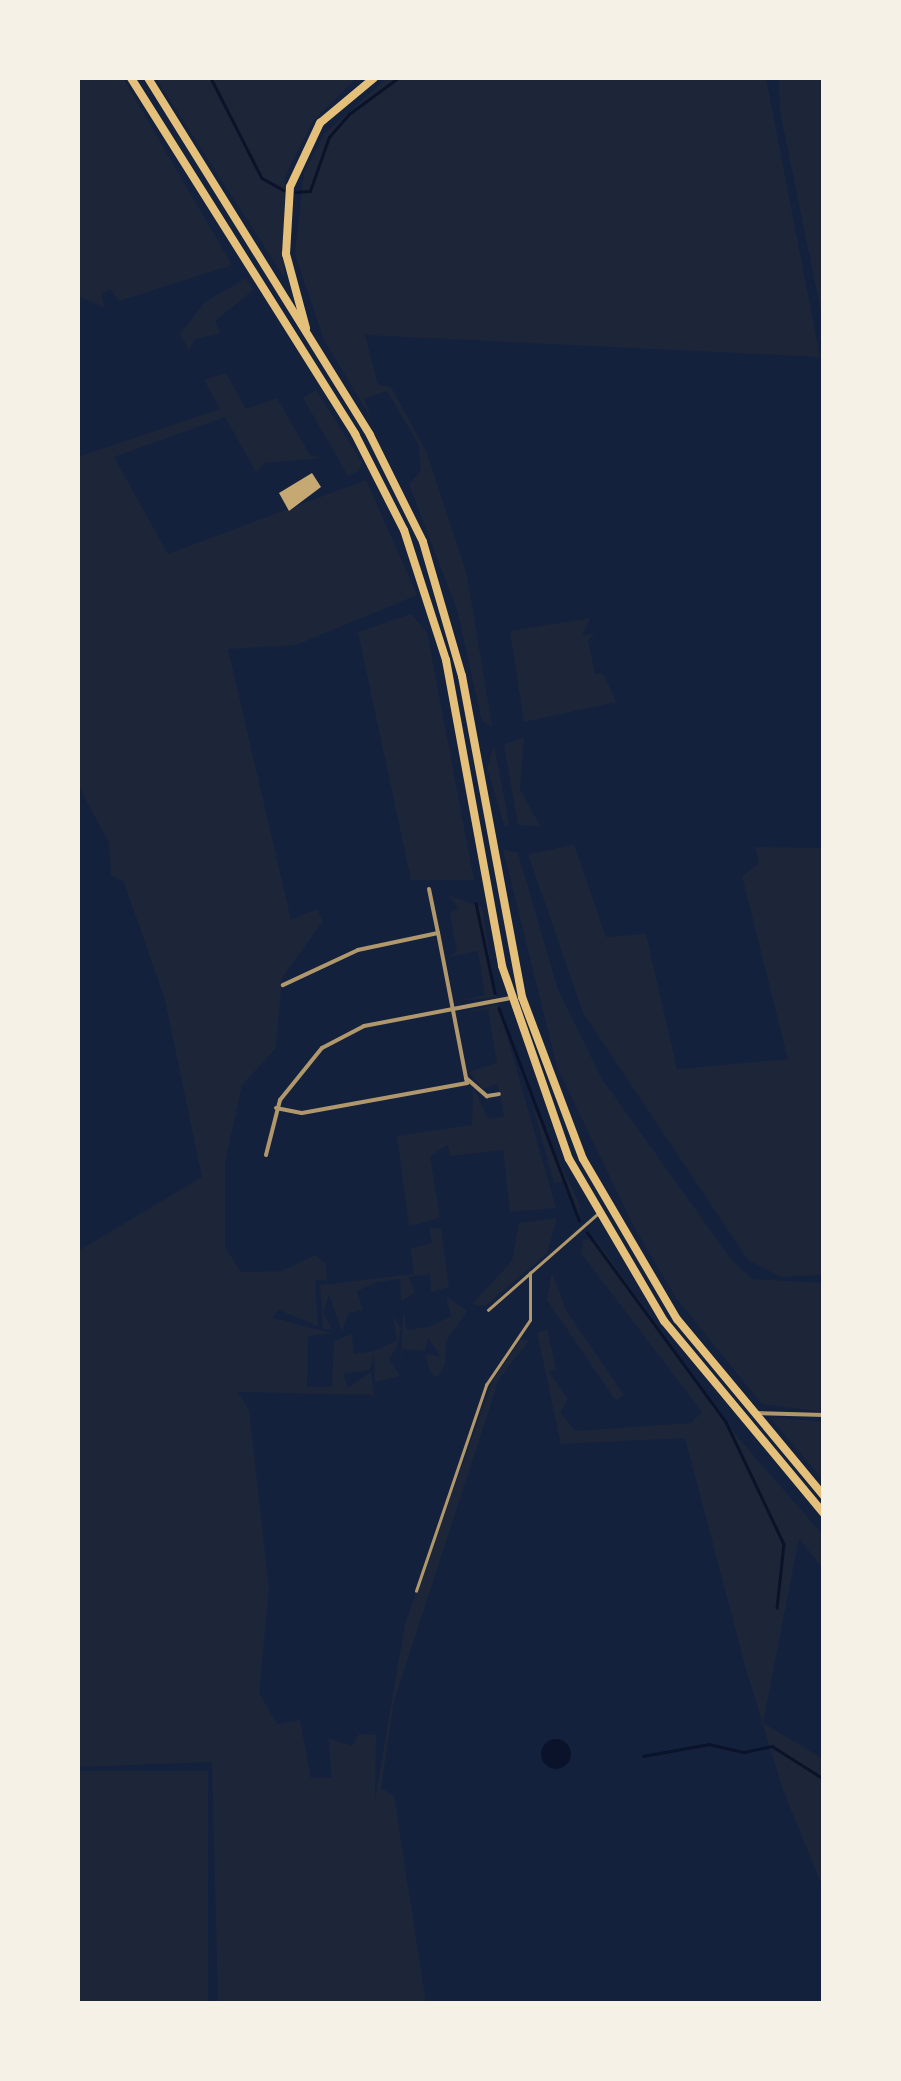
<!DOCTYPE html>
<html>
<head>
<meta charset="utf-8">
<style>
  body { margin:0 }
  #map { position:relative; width:901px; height:2081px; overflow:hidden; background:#14213d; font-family:"IBM Plex Sans",sans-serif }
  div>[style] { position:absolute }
  .green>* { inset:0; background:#1d2539; transform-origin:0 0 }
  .water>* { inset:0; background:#0b132b }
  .round { border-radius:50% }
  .stream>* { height:2.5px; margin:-1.25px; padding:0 1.25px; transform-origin:1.25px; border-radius:1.25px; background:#0b132b }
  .building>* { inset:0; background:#c6a872 }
  .service>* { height:2.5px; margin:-1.25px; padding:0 1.25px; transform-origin:1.25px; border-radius:1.25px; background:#b1986c }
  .minor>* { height:4px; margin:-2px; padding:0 2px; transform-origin:2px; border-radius:2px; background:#b1986c }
  .trunk>* { height:8px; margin:-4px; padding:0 4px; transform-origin:4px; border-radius:4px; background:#e5c07b }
  span { translate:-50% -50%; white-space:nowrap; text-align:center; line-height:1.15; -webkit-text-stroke:10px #f6f1e7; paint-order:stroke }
  .frame { position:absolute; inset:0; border:80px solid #f6f1e7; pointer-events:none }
</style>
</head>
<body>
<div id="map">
  <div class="green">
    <div style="clip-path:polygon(78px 78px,123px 78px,232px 265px,119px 301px,110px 289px,101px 294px,105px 308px,78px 296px)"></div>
    <div style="clip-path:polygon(156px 78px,356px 78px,313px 121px,285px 176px,284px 277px)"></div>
    <div style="clip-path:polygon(387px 78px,766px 78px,820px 357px,365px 335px,378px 385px,391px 387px,427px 453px,467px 575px,492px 726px,482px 721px,457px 610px,409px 484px,421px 471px,419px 445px,387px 391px,364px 399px,374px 423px,324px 340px,295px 254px,304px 173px,324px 134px)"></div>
    <div style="clip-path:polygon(779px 78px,823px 78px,823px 322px,780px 111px)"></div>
    <div style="clip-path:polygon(246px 278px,253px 290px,215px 321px,221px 333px,195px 339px,189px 350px,180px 334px,205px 302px)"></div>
    <div style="clip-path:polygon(226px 373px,246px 409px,277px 398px,310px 455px,322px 458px,265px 463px,256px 472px,225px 417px,114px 457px,168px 554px,366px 480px,417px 595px,296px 645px,228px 649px,291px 920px,317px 909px,323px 921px,282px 978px,276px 1048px,242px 1085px,225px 1163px,225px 1247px,241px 1272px,282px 1271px,315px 1255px,326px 1264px,327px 1280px,315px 1280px,318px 1326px,279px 1310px,272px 1318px,332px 1333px,308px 1336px,307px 1387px,332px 1387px,334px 1341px,352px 1334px,354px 1354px,374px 1351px,397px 1341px,393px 1315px,401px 1329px,397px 1346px,389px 1359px,400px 1376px,375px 1382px,374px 1352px,370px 1370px,343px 1374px,348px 1388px,371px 1372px,374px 1395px,238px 1392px,249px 1410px,269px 1588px,259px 1693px,277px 1724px,300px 1720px,311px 1778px,332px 1777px,328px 1738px,352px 1746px,359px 1734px,376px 1735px,375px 1800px,405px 1624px,493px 1380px,522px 1338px,529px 1341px,499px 1379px,394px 1701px,381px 1788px,394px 1796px,426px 2003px,218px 2003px,212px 1762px,78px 1767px,78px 1251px,202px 1177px,165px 1000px,124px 882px,111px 875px,109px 843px,78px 785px,78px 457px,220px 409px,204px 380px)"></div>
    <div style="clip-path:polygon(316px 390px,362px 462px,359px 471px,348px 476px,303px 398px)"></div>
    <div style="clip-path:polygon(411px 614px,427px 632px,474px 880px,411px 880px,358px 632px)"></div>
    <div style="clip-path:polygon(590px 618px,582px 636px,596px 633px,588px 640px,595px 674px,603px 673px,616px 702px,524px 722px,510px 631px)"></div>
    <div style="clip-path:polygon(524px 737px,520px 789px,540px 826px,518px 825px,504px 745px)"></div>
    <div style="clip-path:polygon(494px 745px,509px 823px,505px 828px,487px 768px)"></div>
    <div style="clip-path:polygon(574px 845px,606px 937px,646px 934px,677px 1069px,788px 1059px,742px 876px,759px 863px,755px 847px,823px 848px,823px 1275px,781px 1277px,748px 1260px,583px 1013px,528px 854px)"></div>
    <div style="clip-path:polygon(503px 849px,518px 853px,558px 990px,602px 1079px,731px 1259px,752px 1279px,823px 1283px,823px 1412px,762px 1404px,676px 1298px,634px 1227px,557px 1067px)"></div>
    <div style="clip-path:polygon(448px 895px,482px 907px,496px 997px,456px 1001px,485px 995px,478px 951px,448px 957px,457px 951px,450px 913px,459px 908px)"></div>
    <div style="clip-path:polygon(498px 1004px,556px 1208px,510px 1212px,503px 1150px,450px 1156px,448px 1145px,430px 1156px,440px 1218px,409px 1226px,397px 1136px,472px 1125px,473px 1087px,488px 1119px,504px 1117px,498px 1084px,483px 1089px,469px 1072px,497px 1063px,488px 1009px,459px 1014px)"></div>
    <div style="clip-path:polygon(533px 1106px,580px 1205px,578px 1222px,562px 1181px,554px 1183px)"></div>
    <div style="clip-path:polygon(557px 1218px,547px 1253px,485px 1306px,472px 1304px,512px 1261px,519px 1223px)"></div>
    <div style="clip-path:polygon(429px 1228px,441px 1228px,449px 1287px,431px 1292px,430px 1274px,409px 1277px,415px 1293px,401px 1301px,400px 1279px,378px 1282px,357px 1291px,363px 1310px,348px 1313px,342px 1332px,329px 1295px,323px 1313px,332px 1329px,323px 1329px,320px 1285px,414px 1274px,411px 1248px,432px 1243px)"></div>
    <div style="clip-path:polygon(595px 1238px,735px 1434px,823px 1535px,823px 1569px,799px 1538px,763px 1723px,823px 1759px,823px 1888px,783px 1790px,746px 1669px,685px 1438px,561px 1444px,537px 1333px,547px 1329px,556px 1369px,549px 1372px,568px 1399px,560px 1413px,576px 1431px,691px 1423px,702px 1412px,581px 1253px,583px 1240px)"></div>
    <div style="clip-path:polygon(552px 1272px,567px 1312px,624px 1395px,616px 1401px,547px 1300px)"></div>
    <div style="clip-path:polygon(446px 1296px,467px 1311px,446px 1341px,445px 1365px,436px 1378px,429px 1369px,426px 1354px,441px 1357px,428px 1338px,425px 1351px,403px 1349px,401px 1370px,403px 1310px,407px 1330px,429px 1327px,451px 1316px)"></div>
    <div style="clip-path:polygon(770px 1417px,823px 1422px,823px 1480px)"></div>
    <div style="left:208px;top:1771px;width:232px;height:130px;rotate:90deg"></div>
  </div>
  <div class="water">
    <div class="round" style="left:541px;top:1739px;width:30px;height:30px"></div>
  </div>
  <div class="stream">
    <div style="left:211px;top:78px;width:112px;rotate:63deg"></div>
    <div style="left:262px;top:178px;width:25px;rotate:29deg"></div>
    <div style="left:295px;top:192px;width:15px;rotate:-4deg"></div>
    <div style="left:310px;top:191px;width:57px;rotate:-70.6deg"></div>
    <div style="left:329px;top:137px;width:30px;rotate:-49deg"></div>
    <div style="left:349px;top:114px;width:61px;rotate:-36.3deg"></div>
    <div style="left:476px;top:903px;width:92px;rotate:78.1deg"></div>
    <div style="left:499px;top:1008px;width:227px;rotate:69.3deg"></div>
    <div style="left:587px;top:1232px;width:235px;rotate:53.8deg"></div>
    <div style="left:726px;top:1422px;width:135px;rotate:64.6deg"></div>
    <div style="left:784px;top:1544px;width:64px;rotate:96.2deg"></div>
    <div style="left:643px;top:1756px;width:67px;rotate:-10.3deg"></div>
    <div style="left:709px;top:1744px;width:36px;rotate:13deg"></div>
    <div style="left:744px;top:1752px;width:29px;rotate:-12deg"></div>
    <div style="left:772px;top:1746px;width:62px;rotate:32.4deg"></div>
  </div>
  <div class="building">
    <div style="clip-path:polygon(312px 473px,321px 487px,289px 511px,279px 493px)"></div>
  </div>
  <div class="service">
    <div style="left:488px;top:1310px;width:144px;rotate:-41.3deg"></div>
    <div style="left:416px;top:1591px;width:218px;rotate:-71.2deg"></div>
    <div style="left:486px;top:1385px;width:78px;rotate:-55.9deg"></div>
    <div style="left:530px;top:1320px;width:47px;rotate:-90deg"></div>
  </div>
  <div class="minor">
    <div style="left:429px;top:889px;width:45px;rotate:78.4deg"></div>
    <div style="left:466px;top:1078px;width:28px;rotate:41deg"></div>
    <div style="left:487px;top:1096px;width:12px;rotate:-9deg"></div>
    <div style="left:276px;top:1108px;width:26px;rotate:11deg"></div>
    <div style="left:302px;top:1113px;width:168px;rotate:-10.3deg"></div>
    <div style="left:467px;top:1083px;width:153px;rotate:-100.9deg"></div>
    <div style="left:438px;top:933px;width:82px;rotate:168deg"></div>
    <div style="left:358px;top:950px;width:83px;rotate:155deg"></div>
    <div style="left:266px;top:1155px;width:57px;rotate:-75.7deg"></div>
    <div style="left:280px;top:1100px;width:67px;rotate:-51.1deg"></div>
    <div style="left:322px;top:1048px;width:47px;rotate:-27.6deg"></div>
    <div style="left:364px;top:1026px;width:150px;rotate:-10.8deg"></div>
    <div style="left:754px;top:1413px;width:70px;rotate:1.6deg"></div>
  </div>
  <div class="trunk">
    <div style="left:131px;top:78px;width:421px;rotate:57.8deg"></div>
    <div style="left:355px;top:434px;width:108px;rotate:63deg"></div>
    <div style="left:404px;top:530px;width:137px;rotate:72.1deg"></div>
    <div style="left:446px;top:660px;width:311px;rotate:79.6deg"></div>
    <div style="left:502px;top:966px;width:204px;rotate:70.9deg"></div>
    <div style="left:569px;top:1159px;width:188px;rotate:59.6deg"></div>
    <div style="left:664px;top:1321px;width:251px;rotate:50.3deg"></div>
    <div style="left:148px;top:78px;width:420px;rotate:58.1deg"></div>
    <div style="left:370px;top:435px;width:119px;rotate:63.6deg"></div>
    <div style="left:423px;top:542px;width:140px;rotate:73.8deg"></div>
    <div style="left:462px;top:676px;width:327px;rotate:79.4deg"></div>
    <div style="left:522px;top:997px;width:173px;rotate:69.4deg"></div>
    <div style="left:583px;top:1159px;width:186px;rotate:59.6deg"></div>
    <div style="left:677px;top:1319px;width:230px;rotate:50.3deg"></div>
    <div style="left:306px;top:328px;width:77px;rotate:-105.1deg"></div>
    <div style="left:286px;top:254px;width:67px;rotate:-86.6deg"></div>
    <div style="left:290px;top:187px;width:71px;rotate:-64.9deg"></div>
    <div style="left:320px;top:123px;width:70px;rotate:-39.8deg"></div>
  </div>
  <div class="frame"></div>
</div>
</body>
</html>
